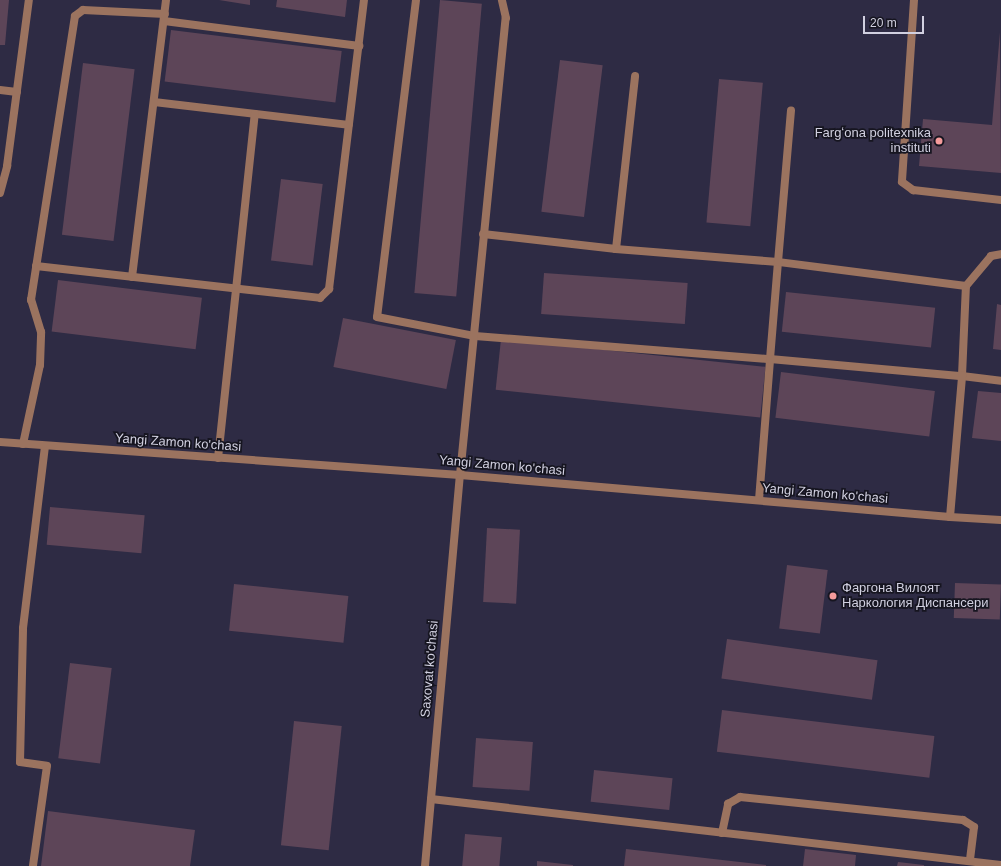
<!DOCTYPE html>
<html>
<head>
<meta charset="utf-8">
<style>
  body { margin:0 }
  #map { position:relative; width:1001px; height:866px; overflow:hidden; background:#2e2b44; font-family:Arial,sans-serif }
  div>[style] { position:absolute }
  .building>* { inset:0; background:#5d4558; transform-origin:0 0 }
  .service>* { height:8px; margin:-4px; padding:0 4px; transform-origin:4px; border-radius:4px; background:#9b735f }
  .minor>* { height:8px; margin:-4px; padding:0 4px; transform-origin:4px; border-radius:4px; background:#9b735f }
  .tertiary>* { height:8px; margin:-4px; padding:0 4px; transform-origin:4px; border-radius:4px; background:#9b735f }
  .dots>* { width:11px; height:11px; translate:-50% -50%; box-sizing:border-box; border:2px solid #161520; border-radius:50% }
  span { translate:-50% -50%; white-space:nowrap; text-align:center; line-height:1.15; -webkit-text-stroke:3.5px #161520; paint-order:stroke }
  .poi-label { font-size:13px; color:#d1d0e0 }
  .right { translate:-100% -50%; text-align:right }
  .left { translate:0 -50%; text-align:left }
  .street-label { font-size:13px; color:#d1d0e0 }
  .scale { position:absolute; left:863px; top:16px; width:61px; height:18px; box-sizing:border-box; border:2px solid #d1d0e0; border-top:0; padding-left:5px; font-size:12px; line-height:14px; white-space:nowrap; color:#d1d0e0; -webkit-text-stroke:3px #161520; paint-order:stroke }
</style>
</head>
<body>
<div id="map">
  <div class="building">
    <div style="clip-path:polygon(0 0,9px 0,5px 45px,0 45px)"></div>
    <div style="clip-path:polygon(219px 0,250px 0,250px 5px)"></div>
    <div style="clip-path:polygon(277px 0,347px 0,345px 17px,276px 7px)"></div>
    <div style="left:440px;top:0;width:42px;height:294px;rotate:5deg"></div>
    <div style="left:171px;top:30px;width:172px;height:52px;rotate:7deg"></div>
    <div style="clip-path:polygon(1000px 32px,1001px 173px,919px 166px,923px 119px,992px 125px)"></div>
    <div style="left:560px;top:60px;width:43px;height:153px;rotate:7deg"></div>
    <div style="left:83px;top:63px;width:52px;height:173px;rotate:7deg"></div>
    <div style="left:719px;top:79px;width:44px;height:144px;rotate:5deg"></div>
    <div style="left:281px;top:179px;width:42px;height:82px;rotate:7deg"></div>
    <div style="left:544px;top:273px;width:144px;height:41px;rotate:4deg"></div>
    <div style="left:58px;top:280px;width:145px;height:52px;rotate:7deg"></div>
    <div style="left:786px;top:292px;width:150px;height:40px;rotate:6deg"></div>
    <div style="clip-path:polygon(997px 304px,1001px 305px,1001px 350px,993px 349px)"></div>
    <div style="left:343px;top:318px;width:115px;height:50px;rotate:11deg"></div>
    <div style="left:501px;top:339px;width:266px;height:51px;rotate:6deg"></div>
    <div style="left:781px;top:372px;width:155px;height:46px;rotate:7deg"></div>
    <div style="clip-path:polygon(978px 391px,1001px 393px,1001px 441px,972px 438px)"></div>
    <div style="left:50px;top:507px;width:95px;height:38px;rotate:5deg"></div>
    <div style="left:487px;top:528px;width:33px;height:74px;rotate:3deg"></div>
    <div style="left:787px;top:565px;width:41px;height:64px;rotate:7deg"></div>
    <div style="left:955px;top:583px;width:46px;height:35px;rotate:2deg"></div>
    <div style="left:234px;top:584px;width:115px;height:47px;rotate:6deg"></div>
    <div style="left:727px;top:639px;width:152px;height:40px;rotate:8deg"></div>
    <div style="left:70px;top:663px;width:42px;height:96px;rotate:7deg"></div>
    <div style="left:722px;top:710px;width:214px;height:42px;rotate:7deg"></div>
    <div style="left:294px;top:721px;width:48px;height:125px;rotate:6deg"></div>
    <div style="left:476px;top:738px;width:57px;height:49px;rotate:4deg"></div>
    <div style="left:594px;top:770px;width:79px;height:32px;rotate:6deg"></div>
    <div style="clip-path:polygon(48px 811px,195px 830px,190px 866px,41px 866px)"></div>
    <div style="left:465px;top:834px;width:37px;height:32px;rotate:5deg"></div>
    <div style="clip-path:polygon(626px 849px,766px 865px,766px 866px,624px 866px)"></div>
    <div style="clip-path:polygon(805px 849px,856px 855px,855px 866px,803px 866px)"></div>
    <div style="clip-path:polygon(537px 861px,573px 865px,573px 866px,537px 866px)"></div>
    <div style="clip-path:polygon(898px 862px,924px 865px,924px 866px,897px 866px)"></div>
  </div>
  <div class="service">
    <div style="left:914px;top:0;width:182px;rotate:93.8deg"></div>
    <div style="left:902px;top:182px;width:14px;rotate:36deg"></div>
    <div style="left:913px;top:190px;width:89px;rotate:6.5deg"></div>
    <div style="left:164px;top:21px;width:197px;rotate:7.3deg"></div>
    <div style="left:154px;top:102px;width:196px;rotate:6.7deg"></div>
    <div style="left:36px;top:266px;width:286px;rotate:6.4deg"></div>
    <div style="left:320px;top:298px;width:13px;rotate:-45deg"></div>
    <div style="left:329px;top:289px;width:291px;rotate:-83.1deg"></div>
    <div style="left:132px;top:277px;width:279px;rotate:-83deg"></div>
    <div style="left:966px;top:286px;width:39px;rotate:-50deg"></div>
    <div style="left:991px;top:256px;width:10px;rotate:-11deg"></div>
    <div style="left:962px;top:376px;width:39px;rotate:7deg"></div>
    <div style="left:23px;top:444px;width:81px;rotate:-77.9deg"></div>
    <div style="left:40px;top:365px;width:33px;rotate:-88deg"></div>
    <div style="left:41px;top:332px;width:34px;rotate:-107deg"></div>
    <div style="left:31px;top:300px;width:287px;rotate:-81.2deg"></div>
    <div style="left:75px;top:16px;width:10px;rotate:-37deg"></div>
    <div style="left:83px;top:10px;width:82px;rotate:2.8deg"></div>
    <div style="left:218px;top:458px;width:346px;rotate:-83.9deg"></div>
    <div style="left:20px;top:762px;width:27px;rotate:8deg"></div>
    <div style="left:47px;top:766px;width:101px;rotate:98deg"></div>
    <div style="left:431px;top:799px;width:574px;rotate:6.6deg"></div>
    <div style="left:722px;top:833px;width:30px;rotate:-78deg"></div>
    <div style="left:728px;top:804px;width:14px;rotate:-30deg"></div>
    <div style="left:740px;top:797px;width:224px;rotate:5.9deg"></div>
    <div style="left:963px;top:820px;width:13px;rotate:32deg"></div>
    <div style="left:974px;top:827px;width:34px;rotate:97deg"></div>
  </div>
  <div class="minor">
    <div style="left:416px;top:0;width:319px;rotate:97deg"></div>
    <div style="left:377px;top:317px;width:100px;rotate:11deg"></div>
    <div style="left:475px;top:336px;width:296px;rotate:4.5deg"></div>
    <div style="left:770px;top:359px;width:97px;rotate:-85.3deg"></div>
    <div style="left:778px;top:262px;width:163px;rotate:-175.4deg"></div>
    <div style="left:616px;top:249px;width:174px;rotate:-83.7deg"></div>
    <div style="left:0;top:90px;width:17px;rotate:7deg"></div>
    <div style="left:0;top:193px;width:28px;rotate:-75deg"></div>
    <div style="left:7px;top:166px;width:167px;rotate:-82.5deg"></div>
    <div style="left:483px;top:234px;width:134px;rotate:6.4deg"></div>
    <div style="left:759px;top:500px;width:141px;rotate:-85.5deg"></div>
    <div style="left:770px;top:359px;width:193px;rotate:5.1deg"></div>
    <div style="left:962px;top:376px;width:90px;rotate:-87.5deg"></div>
    <div style="left:966px;top:286px;width:190px;rotate:-172.7deg"></div>
    <div style="left:778px;top:262px;width:152px;rotate:-85.1deg"></div>
    <div style="left:950px;top:517px;width:142px;rotate:-85.1deg"></div>
    <div style="left:20px;top:762px;width:134px;rotate:-88.7deg"></div>
    <div style="left:23px;top:628px;width:183px;rotate:-83.1deg"></div>
    <div style="left:425px;top:866px;width:393px;rotate:-84.9deg"></div>
    <div style="left:460px;top:475px;width:459px;rotate:-84.3deg"></div>
    <div style="left:506px;top:18px;width:18px;rotate:-103deg"></div>
  </div>
  <div class="tertiary">
    <div style="left:0;top:442px;width:461px;rotate:4.1deg"></div>
    <div style="left:460px;top:475px;width:492px;rotate:4.9deg"></div>
    <div style="left:950px;top:517px;width:51px;rotate:3.4deg"></div>
  </div>
  <div class="dots">
    <div style="left:939px;top:141px;background:#f59b9b"></div>
    <div style="left:833px;top:596px;background:#f59b9b"></div>
  </div>
  <div class="poi-label">
    <span class="right" style="left:931px;top:141px">Fargʻona politexnika<br>instituti</span>
    <span class="left" style="left:842px;top:596px">Фаргона Вилоят<br>Наркология Диспансери</span>
  </div>
  <div class="street-label">
    <span style="left:178px;top:443px;rotate:4deg">Yangi Zamon ko'chasi</span>
    <span style="left:502px;top:466px;rotate:5deg">Yangi Zamon ko'chasi</span>
    <span style="left:825px;top:494px;rotate:5deg">Yangi Zamon ko'chasi</span>
    <span style="left:430px;top:669px;rotate:-85deg">Saxovat ko'chasi</span>
  </div>
  <div class="scale">20 m</div>
</div>
</body>
</html>
